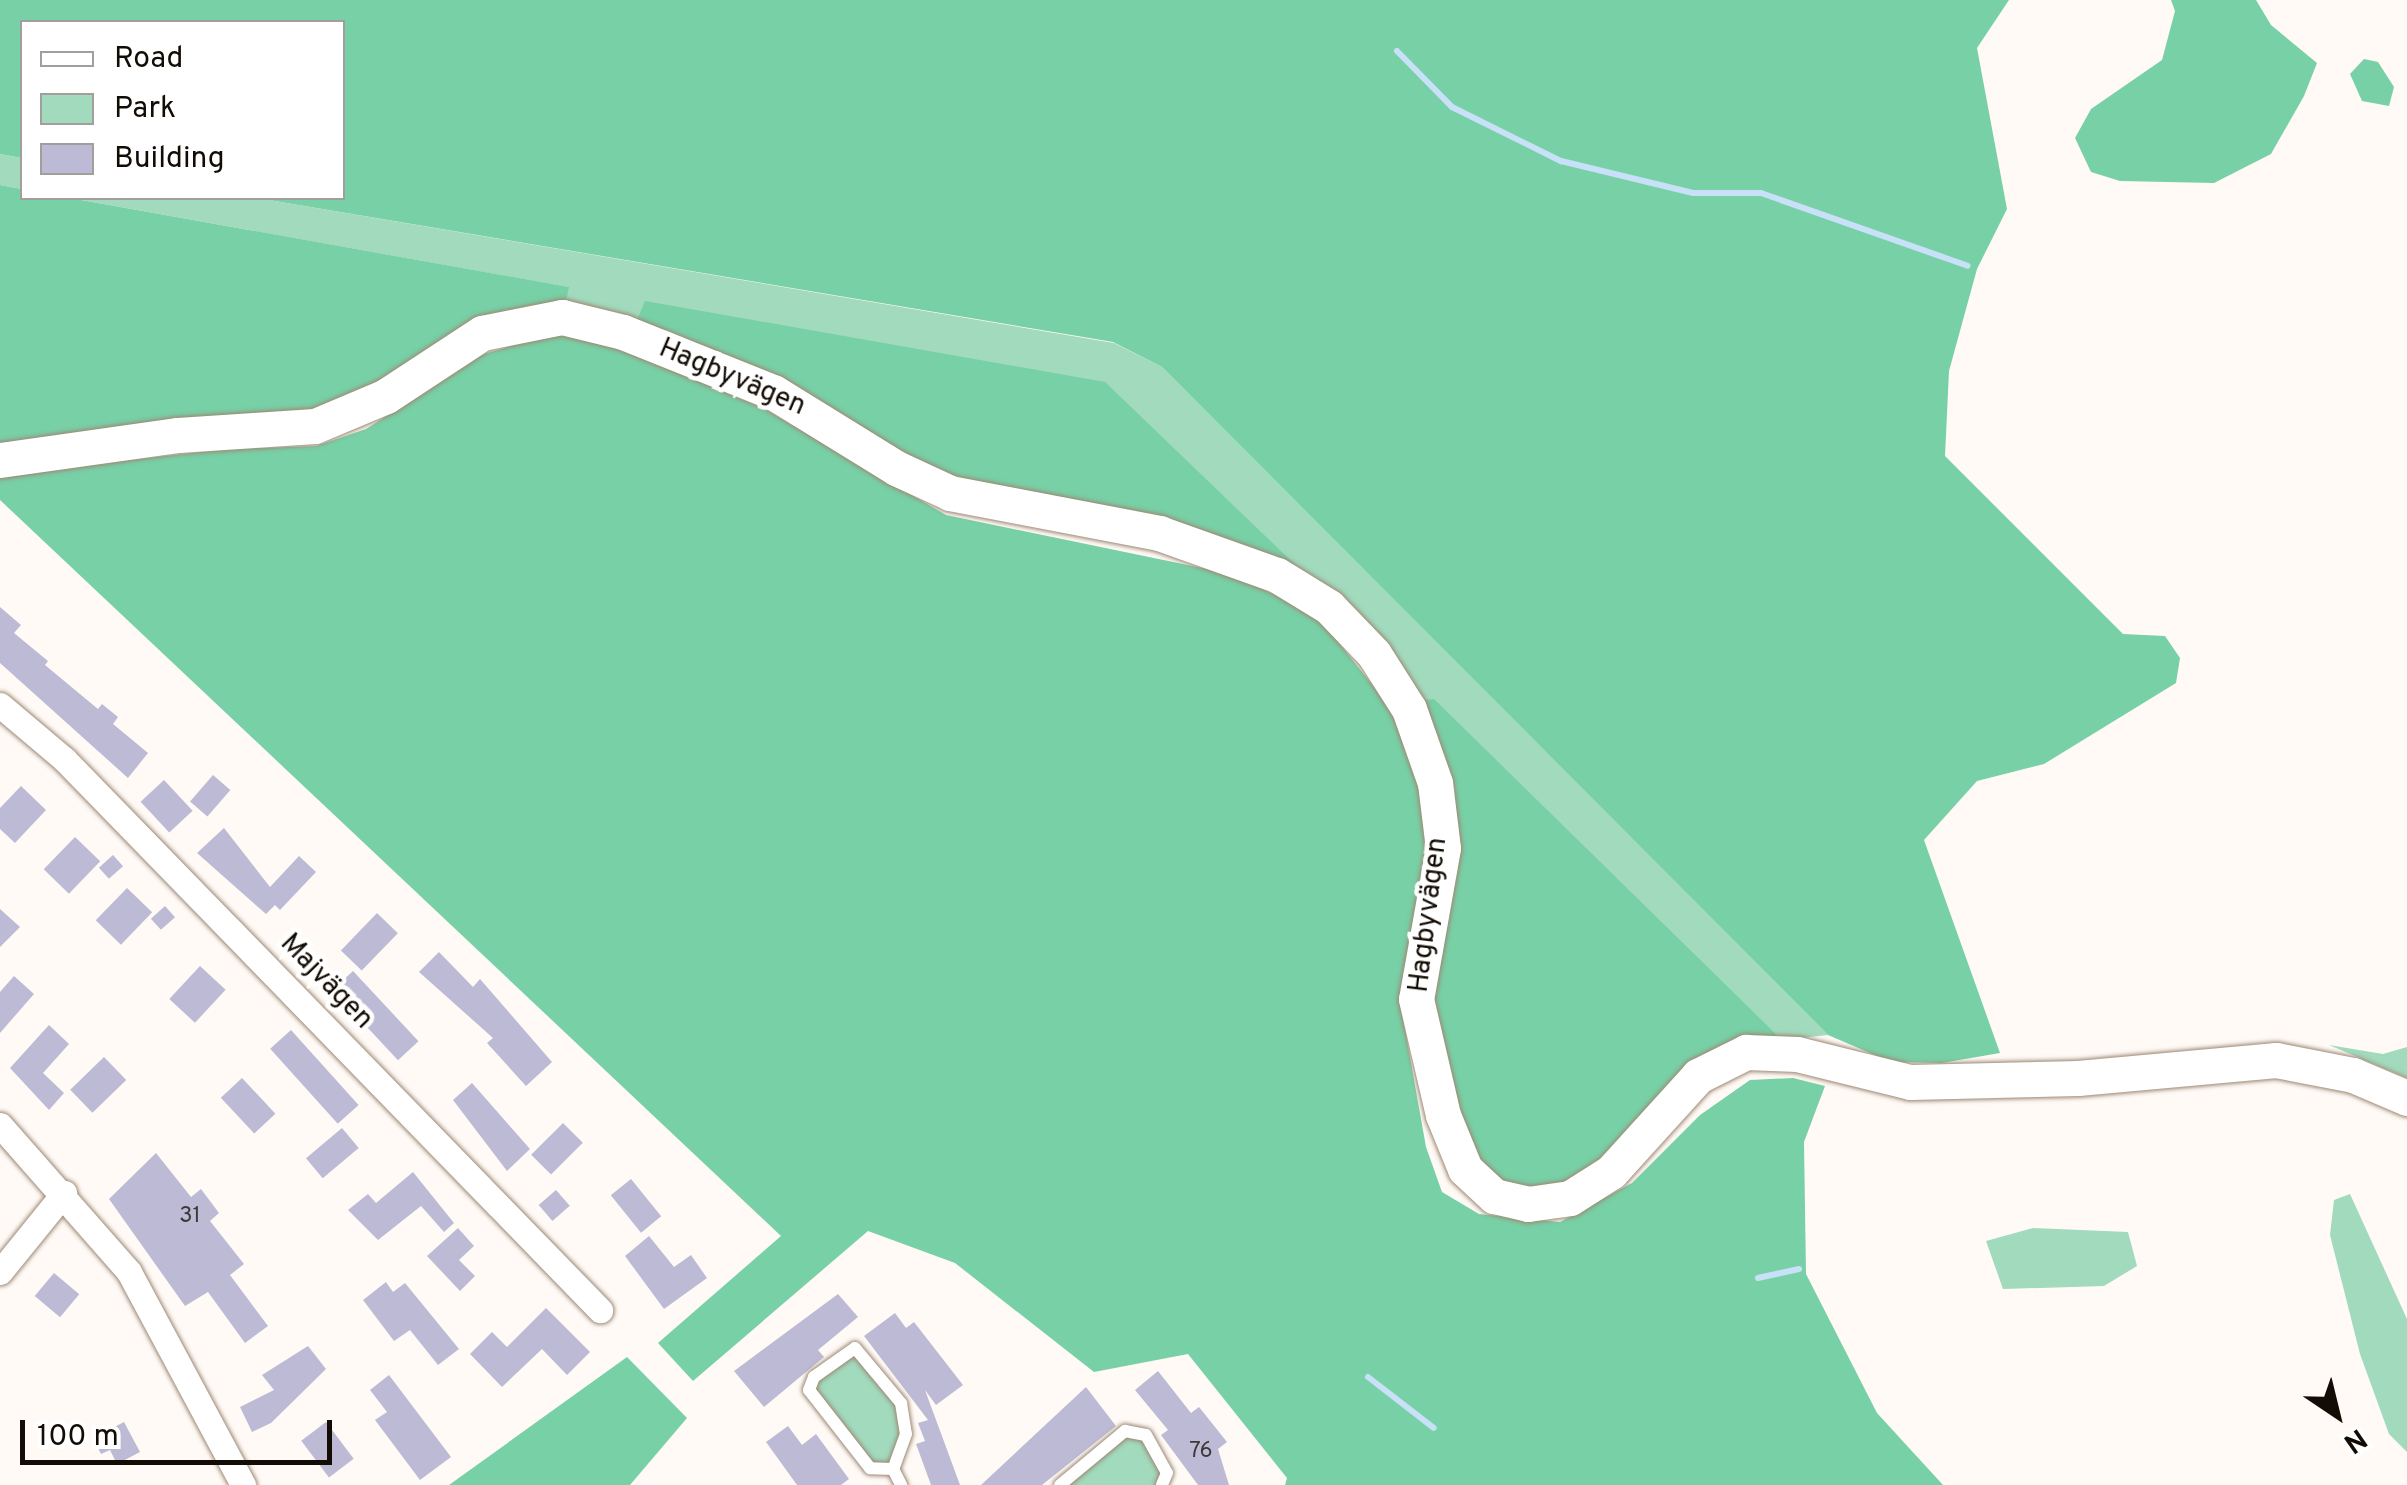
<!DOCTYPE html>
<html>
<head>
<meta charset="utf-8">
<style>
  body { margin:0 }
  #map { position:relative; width:2407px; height:1485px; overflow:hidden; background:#fffaf6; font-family:Overpass,sans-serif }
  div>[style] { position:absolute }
  .green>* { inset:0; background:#a1dabd }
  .forest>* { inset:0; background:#78d0a6 }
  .stream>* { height:6px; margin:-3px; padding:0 3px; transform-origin:3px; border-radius:3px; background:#c9e0f9 }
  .building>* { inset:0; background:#bdbad5; transform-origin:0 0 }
  .roads { filter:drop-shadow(0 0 2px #9d8874) drop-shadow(0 0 2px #9d8874) }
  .lane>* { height:12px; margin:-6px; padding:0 6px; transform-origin:6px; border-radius:6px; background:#fff }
  .street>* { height:25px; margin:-12.5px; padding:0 12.5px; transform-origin:12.5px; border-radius:12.5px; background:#fff }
  .secondary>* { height:35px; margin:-17.5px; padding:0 17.5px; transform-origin:17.5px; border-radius:17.5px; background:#fff }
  span { translate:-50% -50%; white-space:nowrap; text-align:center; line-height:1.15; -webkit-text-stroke:9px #fff; paint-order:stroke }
  .number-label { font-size:22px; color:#3e3839 }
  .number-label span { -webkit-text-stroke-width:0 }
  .street-label { font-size:28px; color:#130c05 }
  .legend { position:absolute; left:20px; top:20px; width:325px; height:180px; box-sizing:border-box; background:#fff; border:2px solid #a19e9b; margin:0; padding:12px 18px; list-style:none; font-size:30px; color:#130c05 }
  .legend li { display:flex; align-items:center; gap:20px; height:50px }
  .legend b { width:50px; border:2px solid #a19e9b }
  .north { position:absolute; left:2287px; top:1365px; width:100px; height:100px; -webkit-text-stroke:8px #fff; paint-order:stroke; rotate:145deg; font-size:28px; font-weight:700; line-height:40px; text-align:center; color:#130c05 }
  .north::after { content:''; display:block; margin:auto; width:35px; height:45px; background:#130c05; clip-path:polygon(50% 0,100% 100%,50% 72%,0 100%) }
  .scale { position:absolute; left:20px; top:1420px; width:312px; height:45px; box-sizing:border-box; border:5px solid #130c05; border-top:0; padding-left:12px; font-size:30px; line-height:35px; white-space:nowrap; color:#130c05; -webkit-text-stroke:8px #fff; paint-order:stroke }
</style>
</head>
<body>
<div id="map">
  <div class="green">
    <div style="clip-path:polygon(0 154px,22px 158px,22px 189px,0 185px)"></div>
    <div style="clip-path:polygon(70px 198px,257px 198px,1114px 343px,1162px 367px,1828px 1035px,1782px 1040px,1423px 700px,1339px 599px,636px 323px,565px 306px,568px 287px)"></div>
    <div style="clip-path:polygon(2329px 1045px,2383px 1054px,2407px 1047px,2407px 1078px)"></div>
    <div style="clip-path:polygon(2350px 1194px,2407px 1319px,2407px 1452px,2389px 1434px,2360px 1354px,2330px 1235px,2334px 1200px)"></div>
    <div style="clip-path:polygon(2033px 1228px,2128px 1232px,2137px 1266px,2104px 1286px,2003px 1289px,1986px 1241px)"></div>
    <div style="clip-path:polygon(855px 1348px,901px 1403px,906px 1434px,893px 1469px,870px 1468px,809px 1390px)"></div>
    <div style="clip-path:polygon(1125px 1431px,1146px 1435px,1167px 1473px,1162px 1485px,1060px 1485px)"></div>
  </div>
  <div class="forest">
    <div style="clip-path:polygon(0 0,2009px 0,1977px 48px,2007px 209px,1977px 269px,1949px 371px,1945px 456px,2123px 634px,2165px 636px,2180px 658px,2176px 683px,2044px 764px,1977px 781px,1924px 840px,2000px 1053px,1942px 1063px,1891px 1062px,1828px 1035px,1162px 367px,1113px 342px,257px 198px,342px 198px,342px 22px,22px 22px,22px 158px,0 154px)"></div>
    <div style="clip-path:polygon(2171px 0,2256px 0,2271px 25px,2317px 63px,2304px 96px,2271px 154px,2214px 183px,2120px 181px,2091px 172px,2075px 138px,2091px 109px,2162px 60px,2175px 11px)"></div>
    <div style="clip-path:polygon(2364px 59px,2378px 62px,2394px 87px,2389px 106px,2362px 101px,2350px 74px)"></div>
    <div style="clip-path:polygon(0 185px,22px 189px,22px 198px,70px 198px,569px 287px,565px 306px,344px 407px,0 449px)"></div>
    <div style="clip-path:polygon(645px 301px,1105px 382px,1311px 580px,966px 489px,636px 323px)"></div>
    <div style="clip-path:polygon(557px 332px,590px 336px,763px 408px,946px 515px,1236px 575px,1319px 618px,1398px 717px,1425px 789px,1427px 849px,1400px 1001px,1426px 1147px,1442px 1192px,1479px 1214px,1560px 1222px,1632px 1183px,1700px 1115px,1750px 1080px,1793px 1078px,1825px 1086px,1804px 1142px,1806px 1274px,1877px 1413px,1943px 1485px,1285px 1485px,1287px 1478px,1188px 1354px,1094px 1372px,955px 1263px,868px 1231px,693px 1381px,658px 1343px,781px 1236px,0 500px,0 474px,229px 449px,316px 446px,366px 429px,484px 354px)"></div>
    <div style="clip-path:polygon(1434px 699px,1782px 1040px,1564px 1183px,1526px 1188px,1496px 1181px,1475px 1162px,1462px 1133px,1429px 998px,1458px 850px,1454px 784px,1423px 700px)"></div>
    <div style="clip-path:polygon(627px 1357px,687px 1418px,630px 1485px,449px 1485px)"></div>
  </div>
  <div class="stream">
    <div style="left:1397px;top:51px;width:78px;rotate:45.5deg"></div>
    <div style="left:1452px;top:107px;width:122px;rotate:26.4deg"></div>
    <div style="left:1561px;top:161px;width:136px;rotate:13.6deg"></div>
    <div style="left:1693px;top:193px;width:68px"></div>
    <div style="left:1761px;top:193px;width:219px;rotate:19.4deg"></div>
    <div style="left:1758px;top:1278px;width:42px;rotate:-12.4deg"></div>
    <div style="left:1368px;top:1377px;width:83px;rotate:37.7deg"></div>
  </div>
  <div class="building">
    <div style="clip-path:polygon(0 607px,21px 625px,14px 633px,48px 661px,45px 665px,98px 709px,102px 704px,118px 717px,113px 724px,148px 753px,128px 778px,0 663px)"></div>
    <div style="left:213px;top:775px;width:23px;height:35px;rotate:41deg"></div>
    <div style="left:164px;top:780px;width:42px;height:32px;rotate:47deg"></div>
    <div style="clip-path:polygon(21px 786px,46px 810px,15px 843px,0 829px,0 808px)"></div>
    <div style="clip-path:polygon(224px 828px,270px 887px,299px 856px,316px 872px,280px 910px,275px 905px,266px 914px,197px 853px)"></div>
    <div style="left:75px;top:837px;width:35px;height:45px;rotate:44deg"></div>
    <div style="left:113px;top:855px;width:15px;height:19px;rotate:48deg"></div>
    <div style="left:127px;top:888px;width:35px;height:45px;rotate:44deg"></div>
    <div style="left:165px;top:906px;width:15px;height:19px;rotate:48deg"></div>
    <div style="clip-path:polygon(0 909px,20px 927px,0 947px)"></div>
    <div style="left:377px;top:913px;width:29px;height:52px;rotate:44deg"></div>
    <div style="clip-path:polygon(439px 952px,473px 987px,480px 979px,552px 1062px,526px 1086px,487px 1043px,493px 1038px,419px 972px)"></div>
    <div style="left:200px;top:966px;width:35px;height:45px;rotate:43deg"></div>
    <div style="left:353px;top:971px;width:96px;height:28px;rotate:47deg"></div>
    <div style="clip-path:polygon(14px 976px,34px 994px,0 1033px,0 992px)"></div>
    <div style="clip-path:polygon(49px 1025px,69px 1044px,43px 1073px,64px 1093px,49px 1110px,10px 1068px)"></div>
    <div style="left:291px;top:1030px;width:101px;height:28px;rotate:48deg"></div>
    <div style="left:104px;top:1057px;width:32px;height:47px;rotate:46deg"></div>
    <div style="left:242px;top:1078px;width:49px;height:29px;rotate:47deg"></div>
    <div style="clip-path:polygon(472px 1083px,530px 1149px,507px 1171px,453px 1100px)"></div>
    <div style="left:563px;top:1123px;width:28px;height:45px;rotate:45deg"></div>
    <div style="left:342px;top:1128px;width:26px;height:47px;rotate:50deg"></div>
    <div style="clip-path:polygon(156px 1153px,191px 1197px,201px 1189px,219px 1213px,210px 1221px,244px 1264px,230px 1275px,268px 1326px,245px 1343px,208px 1292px,185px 1306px,109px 1199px)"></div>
    <div style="clip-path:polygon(413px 1172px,454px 1223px,444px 1232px,421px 1206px,378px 1240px,348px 1210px,368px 1194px,376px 1203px)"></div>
    <div style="left:631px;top:1179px;width:48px;height:26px;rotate:51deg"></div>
    <div style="left:556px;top:1190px;width:21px;height:23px;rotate:49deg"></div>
    <div style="clip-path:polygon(458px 1228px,474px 1246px,459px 1260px,475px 1276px,460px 1291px,427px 1256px)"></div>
    <div style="clip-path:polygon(649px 1236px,674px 1267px,691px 1255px,707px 1278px,664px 1309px,625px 1256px)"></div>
    <div style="left:54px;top:1273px;width:33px;height:30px;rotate:40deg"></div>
    <div style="clip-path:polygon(386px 1282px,393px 1292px,405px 1283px,459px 1349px,438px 1365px,410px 1330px,394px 1341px,363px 1300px)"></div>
    <div style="clip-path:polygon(838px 1294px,858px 1317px,818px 1350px,824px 1357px,764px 1407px,734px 1371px)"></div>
    <div style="clip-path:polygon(546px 1308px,590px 1352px,567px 1375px,542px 1349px,502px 1387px,470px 1354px,492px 1332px,507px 1347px)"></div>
    <div style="clip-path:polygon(895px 1313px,906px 1328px,914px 1322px,963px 1385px,936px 1405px,925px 1390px,960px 1485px,931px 1485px,916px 1444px,925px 1441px,918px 1423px,928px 1420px,864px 1336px)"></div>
    <div style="clip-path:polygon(308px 1346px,326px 1369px,271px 1423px,252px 1432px,240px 1407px,274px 1390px,262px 1375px)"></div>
    <div style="clip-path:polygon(1158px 1371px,1191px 1413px,1199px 1407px,1227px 1442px,1218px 1449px,1229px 1485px,1198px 1485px,1161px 1435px,1168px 1430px,1135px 1390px)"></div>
    <div style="clip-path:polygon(389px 1375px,451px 1457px,420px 1480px,375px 1420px,387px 1412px,370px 1390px)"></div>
    <div style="clip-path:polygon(1086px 1387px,1116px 1426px,1042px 1485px,981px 1485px)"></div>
    <div style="clip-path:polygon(124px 1422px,140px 1452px,117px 1464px,110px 1450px,101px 1454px,93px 1438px)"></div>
    <div style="left:326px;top:1422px;width:46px;height:31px;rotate:53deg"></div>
    <div style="clip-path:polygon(788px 1426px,802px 1445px,816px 1434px,849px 1479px,841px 1485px,797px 1485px,766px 1442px)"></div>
  </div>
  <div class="roads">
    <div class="lane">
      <div style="left:893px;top:1469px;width:23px;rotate:-178deg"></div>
      <div style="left:870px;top:1468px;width:99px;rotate:-128deg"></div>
      <div style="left:809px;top:1390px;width:14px;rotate:-69deg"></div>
      <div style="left:814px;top:1377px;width:50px;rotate:-35.3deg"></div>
      <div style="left:855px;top:1348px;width:72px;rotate:50.1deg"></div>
      <div style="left:901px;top:1403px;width:31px;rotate:81deg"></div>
      <div style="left:906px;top:1434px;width:37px;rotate:110deg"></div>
      <div style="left:893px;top:1469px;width:18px;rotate:63deg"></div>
      <div style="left:1060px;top:1485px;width:85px;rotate:-39.7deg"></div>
      <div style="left:1125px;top:1431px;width:21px;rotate:11deg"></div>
      <div style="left:1146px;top:1435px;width:43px;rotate:61.1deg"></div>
      <div style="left:1167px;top:1473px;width:13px;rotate:113deg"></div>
    </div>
    <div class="street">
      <div style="left:0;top:705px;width:84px;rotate:40.2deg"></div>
      <div style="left:64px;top:759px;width:769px;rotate:45.79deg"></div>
      <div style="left:0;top:1125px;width:196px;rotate:48.7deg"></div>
      <div style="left:129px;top:1272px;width:242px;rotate:61.8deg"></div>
      <div style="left:0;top:1272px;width:102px;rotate:-51deg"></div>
    </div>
    <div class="secondary">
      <div style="left:0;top:460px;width:180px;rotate:-8deg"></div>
      <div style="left:178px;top:435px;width:137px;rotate:-3.8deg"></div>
      <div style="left:315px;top:426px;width:77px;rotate:-22.9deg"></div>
      <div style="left:386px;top:396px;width:115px;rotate:-33.3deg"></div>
      <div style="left:482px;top:333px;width:82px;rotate:-11.3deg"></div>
      <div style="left:562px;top:317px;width:63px;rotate:13.8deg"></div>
      <div style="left:623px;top:332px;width:162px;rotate:21.8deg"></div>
      <div style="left:773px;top:392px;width:145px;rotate:31.7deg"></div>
      <div style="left:896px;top:468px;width:60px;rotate:24.8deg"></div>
      <div style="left:950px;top:493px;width:213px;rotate:10.8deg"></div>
      <div style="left:1159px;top:533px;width:125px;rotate:19.6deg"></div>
      <div style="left:1277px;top:575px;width:61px;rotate:31.6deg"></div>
      <div style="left:1329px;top:607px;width:65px;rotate:46.2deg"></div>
      <div style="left:1374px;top:654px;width:65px;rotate:57.5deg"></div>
      <div style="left:1409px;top:709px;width:78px;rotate:70.6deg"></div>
      <div style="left:1435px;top:783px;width:65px;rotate:83deg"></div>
      <div style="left:1443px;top:848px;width:153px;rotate:100.1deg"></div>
      <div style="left:1416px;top:999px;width:119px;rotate:76.9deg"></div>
      <div style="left:1443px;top:1115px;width:58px;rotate:67.8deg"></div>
      <div style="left:1465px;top:1169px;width:40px;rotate:43deg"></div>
      <div style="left:1494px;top:1196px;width:35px;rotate:13deg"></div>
      <div style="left:1528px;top:1204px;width:42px;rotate:-8.1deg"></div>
      <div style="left:1570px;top:1198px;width:49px;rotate:-32.4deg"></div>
      <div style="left:1611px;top:1172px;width:130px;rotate:-47.8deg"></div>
      <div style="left:1698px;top:1076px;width:54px;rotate:-26.6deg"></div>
      <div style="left:1746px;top:1052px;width:51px;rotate:2.2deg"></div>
      <div style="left:1797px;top:1054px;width:116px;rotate:13.9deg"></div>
      <div style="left:1910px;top:1082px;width:168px;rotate:-1.4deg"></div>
      <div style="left:2078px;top:1078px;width:199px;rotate:-5.2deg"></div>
      <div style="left:2276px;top:1060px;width:78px;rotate:11deg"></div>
      <div style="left:2353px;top:1075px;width:59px;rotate:23.1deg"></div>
    </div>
  </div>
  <div class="number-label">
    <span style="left:190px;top:1217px">31</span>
    <span style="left:1201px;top:1452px">76</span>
  </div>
  <div class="street-label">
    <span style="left:732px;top:378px;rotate:23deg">Hagbyvägen</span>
    <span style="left:1429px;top:915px;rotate:-83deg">Hagbyvägen</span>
    <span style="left:326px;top:982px;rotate:46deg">Majvägen</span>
  </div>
  <ul class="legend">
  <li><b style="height:12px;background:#fff"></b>Road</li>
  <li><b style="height:28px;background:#a1dabd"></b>Park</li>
  <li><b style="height:28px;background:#bdbad5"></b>Building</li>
  </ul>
  <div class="north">N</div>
  <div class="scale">100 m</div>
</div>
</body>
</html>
